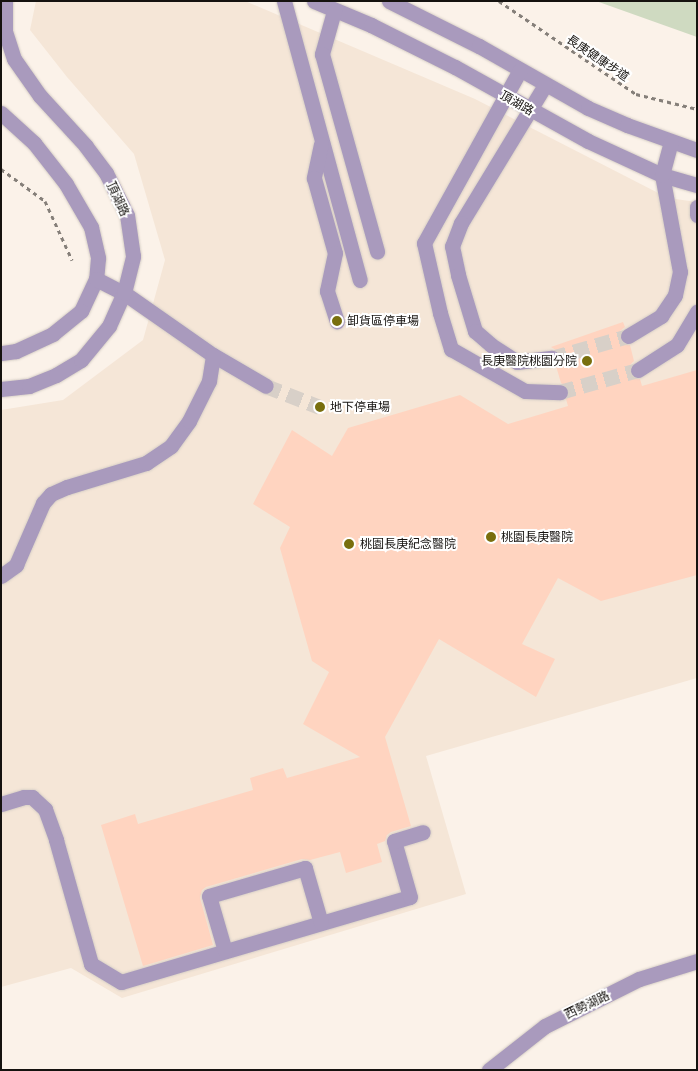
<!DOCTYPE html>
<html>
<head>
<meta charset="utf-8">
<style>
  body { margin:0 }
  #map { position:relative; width:698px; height:1071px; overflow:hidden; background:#fbf2e9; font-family:Lato,"Noto Sans TC",sans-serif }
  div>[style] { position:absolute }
  .built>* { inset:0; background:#f5e6d7 }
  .green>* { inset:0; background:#cfdac1 }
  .building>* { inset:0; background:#ffd4c0 }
  .minor-tunnel>* { height:15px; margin-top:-7.5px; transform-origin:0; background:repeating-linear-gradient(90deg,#d8d0c8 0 15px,transparent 0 23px) }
  .path>* { height:3px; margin-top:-1.5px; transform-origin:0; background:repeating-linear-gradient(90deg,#857f79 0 4px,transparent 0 8px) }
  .roads { filter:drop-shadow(0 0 1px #d6cec6) drop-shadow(0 0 1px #d6cec6) }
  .minor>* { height:15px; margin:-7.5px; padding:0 7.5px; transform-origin:7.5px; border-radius:7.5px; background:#a99abd }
  .dots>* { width:14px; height:14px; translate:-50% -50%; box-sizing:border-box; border:2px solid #fff; border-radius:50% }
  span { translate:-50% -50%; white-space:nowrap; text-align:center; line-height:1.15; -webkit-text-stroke:4px #fff; paint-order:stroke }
  .street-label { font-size:12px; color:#15120f }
  .poi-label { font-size:12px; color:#15120f }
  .left { translate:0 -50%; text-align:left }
  .right { translate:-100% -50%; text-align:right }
  .frame { position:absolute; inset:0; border:2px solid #15120f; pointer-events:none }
</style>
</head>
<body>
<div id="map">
  <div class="built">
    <div style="clip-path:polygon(36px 1px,245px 1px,475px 99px,668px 198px,697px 202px,697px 678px,426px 756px,466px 894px,122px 998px,71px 968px,1px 987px,1px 410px,63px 400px,143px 340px,165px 260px,134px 154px,67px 77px,30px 30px)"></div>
  </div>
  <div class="green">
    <div style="clip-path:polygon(596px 1px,697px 1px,697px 37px)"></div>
  </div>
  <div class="building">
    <div style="clip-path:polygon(623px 322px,625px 327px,620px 331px,619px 337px,623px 344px,630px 345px,634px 361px,630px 365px,629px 371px,633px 378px,640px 379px,642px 386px,697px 370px,697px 575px,601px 601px,558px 578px,522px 644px,555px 659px,536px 697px,439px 639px,385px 737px,411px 826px,391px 832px,387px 835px,385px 841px,377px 844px,382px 862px,346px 873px,340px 852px,310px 860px,302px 859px,206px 887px,202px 890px,200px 898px,213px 945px,143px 966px,101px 825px,135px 814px,138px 824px,253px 790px,250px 778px,283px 768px,287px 778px,360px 757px,303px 724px,329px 672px,312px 661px,280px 548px,290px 527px,253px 504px,292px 430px,332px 456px,348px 428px,460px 395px,508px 424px,568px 406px,566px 399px,569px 393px,568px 388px,561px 383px,556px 366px,560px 362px,561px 356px,559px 352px,551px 347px)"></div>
  </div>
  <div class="minor-tunnel">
    <div style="left:552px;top:358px;width:79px;rotate:-16.1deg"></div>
    <div style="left:266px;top:386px;width:58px;rotate:21.3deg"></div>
    <div style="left:560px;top:392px;width:81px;rotate:-15.8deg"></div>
  </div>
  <div class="path">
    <div style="left:499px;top:1px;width:166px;rotate:34.2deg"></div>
    <div style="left:636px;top:94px;width:63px;rotate:13.8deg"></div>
    <div style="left:1px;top:169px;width:54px;rotate:36deg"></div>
    <div style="left:45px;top:201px;width:65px;rotate:65.4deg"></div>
  </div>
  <div class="roads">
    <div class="minor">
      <div style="left:284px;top:1px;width:289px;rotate:74.8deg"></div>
      <div style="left:314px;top:1px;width:62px;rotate:22.8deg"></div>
      <div style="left:371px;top:25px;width:94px;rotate:26.6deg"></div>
      <div style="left:455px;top:67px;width:152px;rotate:29.1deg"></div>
      <div style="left:588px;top:141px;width:81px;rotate:24.7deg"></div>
      <div style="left:662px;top:175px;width:36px;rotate:16deg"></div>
      <div style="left:389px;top:1px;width:101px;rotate:26.6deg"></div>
      <div style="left:479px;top:46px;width:125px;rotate:29.6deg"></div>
      <div style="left:588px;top:108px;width:43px;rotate:23.6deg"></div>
      <div style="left:627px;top:125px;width:74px;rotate:19.7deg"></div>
      <div style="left:334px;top:11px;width:45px;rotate:105.6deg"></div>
      <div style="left:322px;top:54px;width:205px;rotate:74.4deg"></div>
      <div style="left:520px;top:70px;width:198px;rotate:119deg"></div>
      <div style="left:424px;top:243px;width:72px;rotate:77.1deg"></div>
      <div style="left:440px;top:313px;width:38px;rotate:73deg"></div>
      <div style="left:451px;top:349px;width:85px;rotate:29.6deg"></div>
      <div style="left:525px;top:391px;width:35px;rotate:2deg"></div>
      <div style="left:545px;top:85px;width:162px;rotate:121.3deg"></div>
      <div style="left:461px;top:223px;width:25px;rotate:111deg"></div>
      <div style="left:452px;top:246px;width:30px;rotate:78deg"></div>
      <div style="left:458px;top:275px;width:59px;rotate:73.1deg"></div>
      <div style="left:475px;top:331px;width:21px;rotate:41deg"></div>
      <div style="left:491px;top:345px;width:31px;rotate:33deg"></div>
      <div style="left:517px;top:362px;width:35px;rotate:-7deg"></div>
      <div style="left:1px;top:113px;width:45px;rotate:42.3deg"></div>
      <div style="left:34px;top:143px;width:52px;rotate:52deg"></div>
      <div style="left:66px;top:184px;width:50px;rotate:59.8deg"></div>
      <div style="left:91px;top:227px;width:32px;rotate:77deg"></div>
      <div style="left:98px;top:258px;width:21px;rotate:95deg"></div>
      <div style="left:96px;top:279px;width:35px;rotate:115deg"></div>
      <div style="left:81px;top:311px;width:36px;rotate:141deg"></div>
      <div style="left:53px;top:334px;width:41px;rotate:155.3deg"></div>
      <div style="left:16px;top:351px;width:15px;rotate:172deg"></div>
      <div style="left:321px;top:144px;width:35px;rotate:102deg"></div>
      <div style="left:314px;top:178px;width:78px;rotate:74.4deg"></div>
      <div style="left:335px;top:253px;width:39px;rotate:102deg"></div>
      <div style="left:327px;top:291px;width:32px;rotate:72deg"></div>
      <div style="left:697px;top:207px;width:8px;rotate:90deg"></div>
      <div style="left:96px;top:279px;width:31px;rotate:27deg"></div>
      <div style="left:124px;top:293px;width:108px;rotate:34.9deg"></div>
      <div style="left:213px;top:355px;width:61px;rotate:30.3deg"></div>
      <div style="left:628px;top:336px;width:39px;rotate:-31deg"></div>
      <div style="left:661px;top:316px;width:25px;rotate:-56deg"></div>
      <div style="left:675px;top:295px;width:24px;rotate:-78deg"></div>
      <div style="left:680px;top:272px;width:99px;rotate:-100.5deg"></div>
      <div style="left:662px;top:175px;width:34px;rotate:-75deg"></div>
      <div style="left:638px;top:370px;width:46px;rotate:-32.7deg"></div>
      <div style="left:677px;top:345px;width:39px;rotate:-59deg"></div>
      <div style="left:1px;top:389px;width:28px;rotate:-6deg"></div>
      <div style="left:29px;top:386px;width:29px;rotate:-22deg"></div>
      <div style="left:56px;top:375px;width:29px;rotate:-31deg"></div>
      <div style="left:81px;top:360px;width:44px;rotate:-50.5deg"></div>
      <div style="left:109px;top:326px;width:36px;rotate:-66deg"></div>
      <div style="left:124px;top:293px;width:38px;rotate:-76deg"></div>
      <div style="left:133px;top:256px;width:41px;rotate:-98.3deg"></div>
      <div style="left:127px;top:215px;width:47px;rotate:-116.6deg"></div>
      <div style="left:106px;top:173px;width:34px;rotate:-127deg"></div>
      <div style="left:86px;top:146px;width:68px;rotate:-132.6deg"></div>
      <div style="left:40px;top:96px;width:45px;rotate:-125.1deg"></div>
      <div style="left:14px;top:59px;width:28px;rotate:-108deg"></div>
      <div style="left:5px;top:32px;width:31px;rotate:-90deg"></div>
      <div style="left:1px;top:576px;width:19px;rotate:-36deg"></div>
      <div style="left:16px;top:565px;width:68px;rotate:-66.5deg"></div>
      <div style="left:43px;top:503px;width:12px;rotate:-48deg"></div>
      <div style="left:51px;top:494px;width:17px;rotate:-24deg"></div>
      <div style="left:67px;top:487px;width:83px;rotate:-16.9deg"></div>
      <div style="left:146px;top:463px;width:30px;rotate:-34deg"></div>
      <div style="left:171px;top:446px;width:31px;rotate:-54deg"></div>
      <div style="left:189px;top:421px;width:45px;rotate:-63.4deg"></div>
      <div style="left:209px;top:381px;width:26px;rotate:-81deg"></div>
      <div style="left:1px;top:804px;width:24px;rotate:-17deg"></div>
      <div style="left:24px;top:797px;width:8px"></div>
      <div style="left:32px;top:797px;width:18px;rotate:43deg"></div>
      <div style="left:45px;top:809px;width:33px;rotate:70deg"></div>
      <div style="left:56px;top:840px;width:129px;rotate:74.2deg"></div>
      <div style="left:91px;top:964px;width:35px;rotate:31deg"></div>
      <div style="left:121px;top:982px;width:301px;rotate:-16.4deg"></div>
      <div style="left:410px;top:897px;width:58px;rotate:-105.9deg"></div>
      <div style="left:394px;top:841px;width:30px;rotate:-17deg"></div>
      <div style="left:225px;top:951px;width:57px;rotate:-106.2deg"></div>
      <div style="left:209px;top:896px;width:100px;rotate:-16.3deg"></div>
      <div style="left:305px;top:868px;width:57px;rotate:73.8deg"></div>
      <div style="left:489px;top:1070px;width:71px;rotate:-38.2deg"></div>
      <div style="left:545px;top:1026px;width:105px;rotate:-26.6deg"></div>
      <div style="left:639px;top:979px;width:61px;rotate:-17.2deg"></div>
    </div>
  </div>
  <div class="dots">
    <div style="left:337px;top:321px;background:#796f0e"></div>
    <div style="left:587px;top:361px;background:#796f0e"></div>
    <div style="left:320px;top:407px;background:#796f0e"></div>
    <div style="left:491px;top:537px;background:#796f0e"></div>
    <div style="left:349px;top:544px;background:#796f0e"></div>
  </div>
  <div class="street-label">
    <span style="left:598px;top:58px;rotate:34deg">長庚健康步道</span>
    <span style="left:517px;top:103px;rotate:30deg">頂湖路</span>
    <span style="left:118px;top:199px;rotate:65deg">頂湖路</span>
    <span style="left:587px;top:1005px;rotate:-26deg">西勢湖路</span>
  </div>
  <div class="poi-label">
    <span class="left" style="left:347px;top:321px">卸貨區停車場</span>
    <span class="right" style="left:577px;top:361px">長庚醫院桃園分院</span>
    <span class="left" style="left:330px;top:407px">地下停車場</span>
    <span class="left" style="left:501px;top:537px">桃園長庚醫院</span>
    <span class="left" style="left:360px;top:544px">桃園長庚紀念醫院</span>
  </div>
  <div class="frame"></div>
</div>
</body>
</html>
